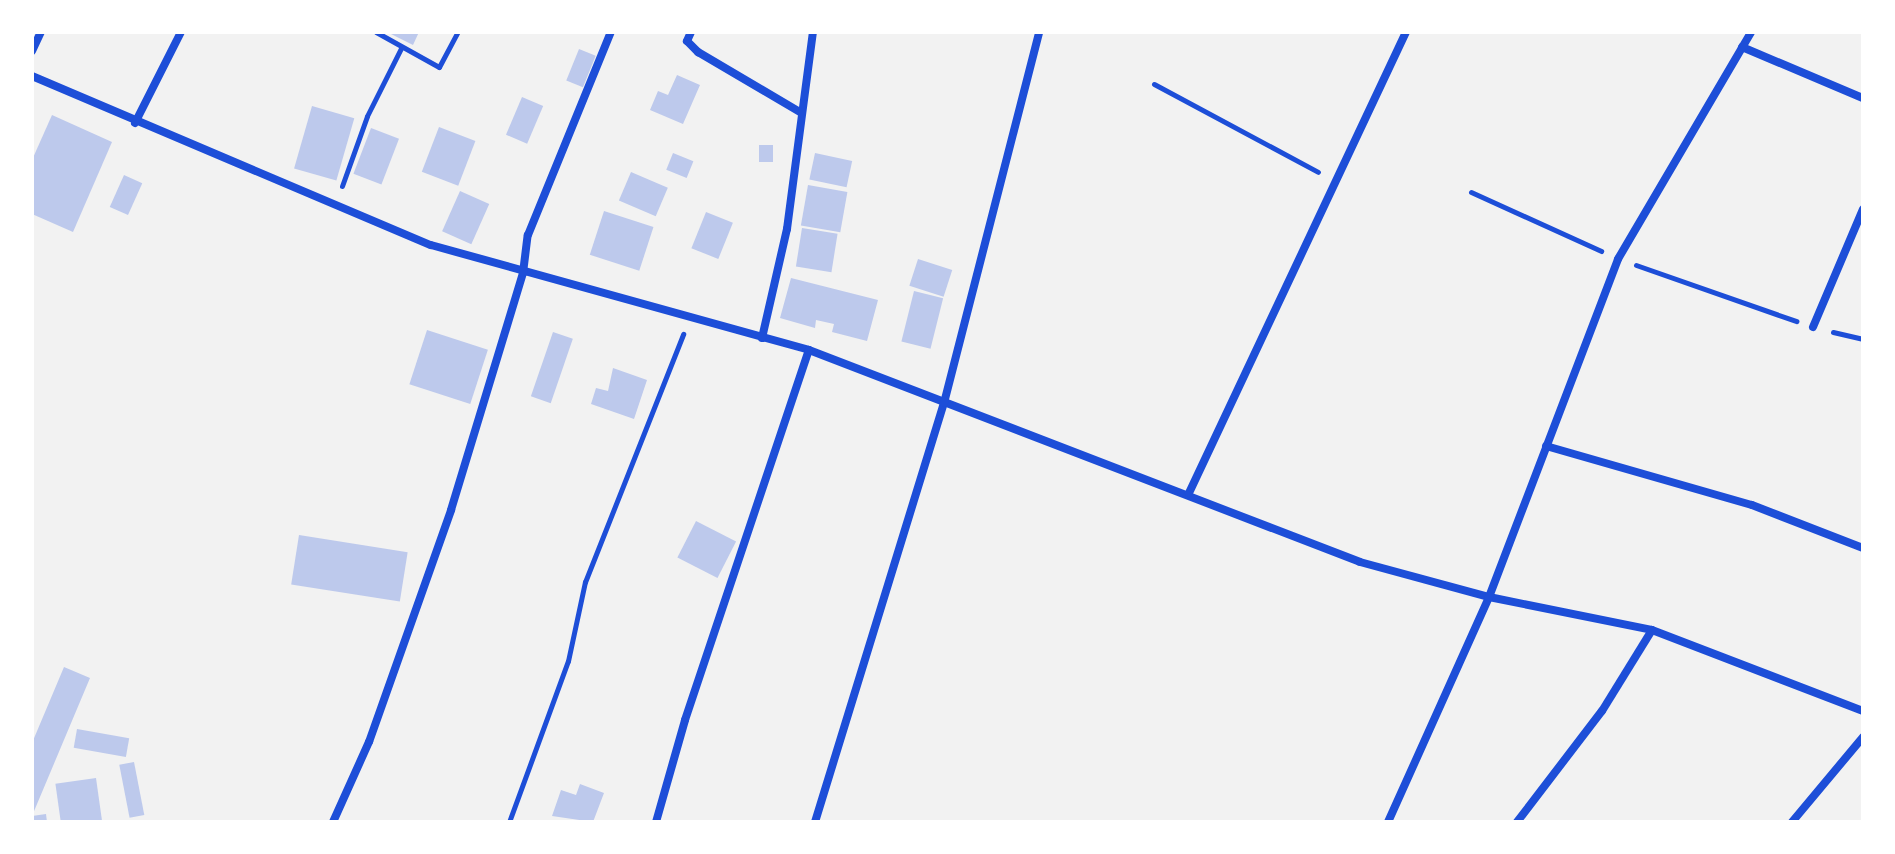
<!DOCTYPE html>
<html>
<head>
<meta charset="utf-8">
<style>
  body { margin:0 }
  #map { position:relative; width:1895px; height:854px; overflow:hidden; background:#f2f2f2; font-family:Bitter,serif }
  div>[style] { position:absolute }
  .building>* { inset:0; background:#bdc9ec; transform-origin:0 0 }
  .path>* { height:5px; margin:-2.5px; padding:0 2.5px; transform-origin:2.5px; border-radius:2.5px; background:#1d4ed8 }
  .minor>* { height:8px; margin:-4px; padding:0 4px; transform-origin:4px; border-radius:4px; background:#1d4ed8 }
  span { translate:-50% -50%; white-space:nowrap; text-align:center; line-height:1.15; -webkit-text-stroke:6px #fff; paint-order:stroke }
  .frame { position:absolute; inset:0; border:34px solid #fff; pointer-events:none }
</style>
</head>
<body>
<div id="map">
  <div class="building">
    <div style="clip-path:polygon(387px 32px,419px 32px,413px 45px)"></div>
    <div style="left:579px;top:49px;width:18px;height:34px;rotate:22deg"></div>
    <div style="clip-path:polygon(677px 75px,700px 85px,683px 124px,650px 110px,658px 91px,668px 95px)"></div>
    <div style="left:522px;top:97px;width:23px;height:41px;rotate:23deg"></div>
    <div style="left:312px;top:106px;width:44px;height:65px;rotate:16deg"></div>
    <div style="clip-path:polygon(52px 115px,112px 142px,73px 232px,32px 214px,32px 160px)"></div>
    <div style="left:439px;top:127px;width:39px;height:48px;rotate:21deg"></div>
    <div style="left:371px;top:128px;width:30px;height:49px;rotate:21deg"></div>
    <div style="left:759px;top:145px;width:14px;height:17px"></div>
    <div style="left:673px;top:153px;width:22px;height:18px;rotate:22deg"></div>
    <div style="left:815px;top:153px;width:38px;height:27px;rotate:12deg"></div>
    <div style="left:631px;top:172px;width:40px;height:31px;rotate:23deg"></div>
    <div style="left:124px;top:175px;width:20px;height:35px;rotate:24deg"></div>
    <div style="left:808px;top:185px;width:40px;height:41px;rotate:10deg"></div>
    <div style="left:460px;top:191px;width:32px;height:44px;rotate:24deg"></div>
    <div style="left:604px;top:211px;width:52px;height:46px;rotate:18deg"></div>
    <div style="left:706px;top:212px;width:29px;height:39px;rotate:22deg"></div>
    <div style="left:802px;top:228px;width:36px;height:39px;rotate:9deg"></div>
    <div style="left:918px;top:259px;width:36px;height:28px;rotate:18deg"></div>
    <div style="clip-path:polygon(791px 278px,878px 300px,867px 341px,832px 332px,834px 324px,816px 320px,815px 328px,780px 318px)"></div>
    <div style="left:914px;top:291px;width:30px;height:52px;rotate:14deg"></div>
    <div style="left:427px;top:330px;width:64px;height:57px;rotate:18deg"></div>
    <div style="left:553px;top:332px;width:21px;height:68px;rotate:19deg"></div>
    <div style="clip-path:polygon(613px 368px,647px 380px,634px 419px,591px 404px,596px 388px,608px 391px)"></div>
    <div style="left:696px;top:521px;width:45px;height:41px;rotate:27deg"></div>
    <div style="left:299px;top:535px;width:110px;height:50px;rotate:9deg"></div>
    <div style="clip-path:polygon(64px 667px,90px 678px,32px 816px,46px 814px,47px 822px,32px 822px,32px 743px)"></div>
    <div style="left:77px;top:729px;width:53px;height:19px;rotate:10deg"></div>
    <div style="left:134px;top:762px;width:54px;height:15px;rotate:79deg"></div>
    <div style="left:96px;top:778px;width:44px;height:41px;rotate:82deg"></div>
    <div style="clip-path:polygon(580px 784px,604px 793px,593px 822px,552px 816px,561px 790px,576px 795px)"></div>
  </div>
  <div class="path">
    <div style="left:376px;top:32px;width:72px;rotate:29.1deg"></div>
    <div style="left:439px;top:67px;width:40px;rotate:-62deg"></div>
    <div style="left:1154px;top:84px;width:186px;rotate:28.2deg"></div>
    <div style="left:342px;top:186px;width:74px;rotate:-70.3deg"></div>
    <div style="left:367px;top:116px;width:76px;rotate:-63.4deg"></div>
    <div style="left:1471px;top:192px;width:143px;rotate:24.4deg"></div>
    <div style="left:1636px;top:265px;width:170px;rotate:19.3deg"></div>
    <div style="left:1833px;top:332px;width:31px;rotate:13deg"></div>
    <div style="left:509px;top:822px;width:171px;rotate:-69.9deg"></div>
    <div style="left:568px;top:661px;width:81px;rotate:-77.9deg"></div>
    <div style="left:585px;top:582px;width:267px;rotate:-68.4deg"></div>
  </div>
  <div class="minor">
    <div style="left:691px;top:32px;width:10px;rotate:114deg"></div>
    <div style="left:687px;top:41px;width:16px;rotate:45deg"></div>
    <div style="left:698px;top:52px;width:118px;rotate:30.5deg"></div>
    <div style="left:1742px;top:47px;width:131px;rotate:22.9deg"></div>
    <div style="left:32px;top:51px;width:21px;rotate:-65deg"></div>
    <div style="left:32px;top:76px;width:433px;rotate:23deg"></div>
    <div style="left:431px;top:245px;width:392px;rotate:15.5deg"></div>
    <div style="left:809px;top:350px;width:590px;rotate:21.04deg"></div>
    <div style="left:1360px;top:562px;width:134px;rotate:15.2deg"></div>
    <div style="left:1489px;top:597px;width:166px;rotate:11.4deg"></div>
    <div style="left:1652px;top:630px;width:226px;rotate:21deg"></div>
    <div style="left:135px;top:123px;width:102px;rotate:-63.2deg"></div>
    <div style="left:1813px;top:327px;width:128px;rotate:-67deg"></div>
    <div style="left:762px;top:338px;width:112px;rotate:-77.1deg"></div>
    <div style="left:787px;top:229px;width:199px;rotate:-82.5deg"></div>
    <div style="left:1546px;top:446px;width:214px;rotate:16deg"></div>
    <div style="left:1752px;top:505px;width:119px;rotate:21.2deg"></div>
    <div style="left:1189px;top:493px;width:510px;rotate:-64.79deg"></div>
    <div style="left:333px;top:822px;width:88px;rotate:-65.8deg"></div>
    <div style="left:369px;top:742px;width:246px;rotate:-70.5deg"></div>
    <div style="left:451px;top:510px;width:248px;rotate:-73.1deg"></div>
    <div style="left:523px;top:273px;width:38px;rotate:-83deg"></div>
    <div style="left:528px;top:235px;width:219px;rotate:-67.8deg"></div>
    <div style="left:656px;top:822px;width:106px;rotate:-74.1deg"></div>
    <div style="left:685px;top:720px;width:390px;rotate:-71.5deg"></div>
    <div style="left:815px;top:822px;width:438px;rotate:-72.9deg"></div>
    <div style="left:944px;top:403px;width:383px;rotate:-75.6deg"></div>
    <div style="left:1388px;top:822px;width:247px;rotate:-65.8deg"></div>
    <div style="left:1489px;top:597px;width:362px;rotate:-69.1deg"></div>
    <div style="left:1618px;top:259px;width:263px;rotate:-59.6deg"></div>
    <div style="left:1517px;top:822px;width:140px;rotate:-52.6deg"></div>
    <div style="left:1602px;top:711px;width:95px;rotate:-58.3deg"></div>
    <div style="left:1792px;top:822px;width:111px;rotate:-50.1deg"></div>
  </div>
  <div class="frame"></div>
</div>
</body>
</html>
